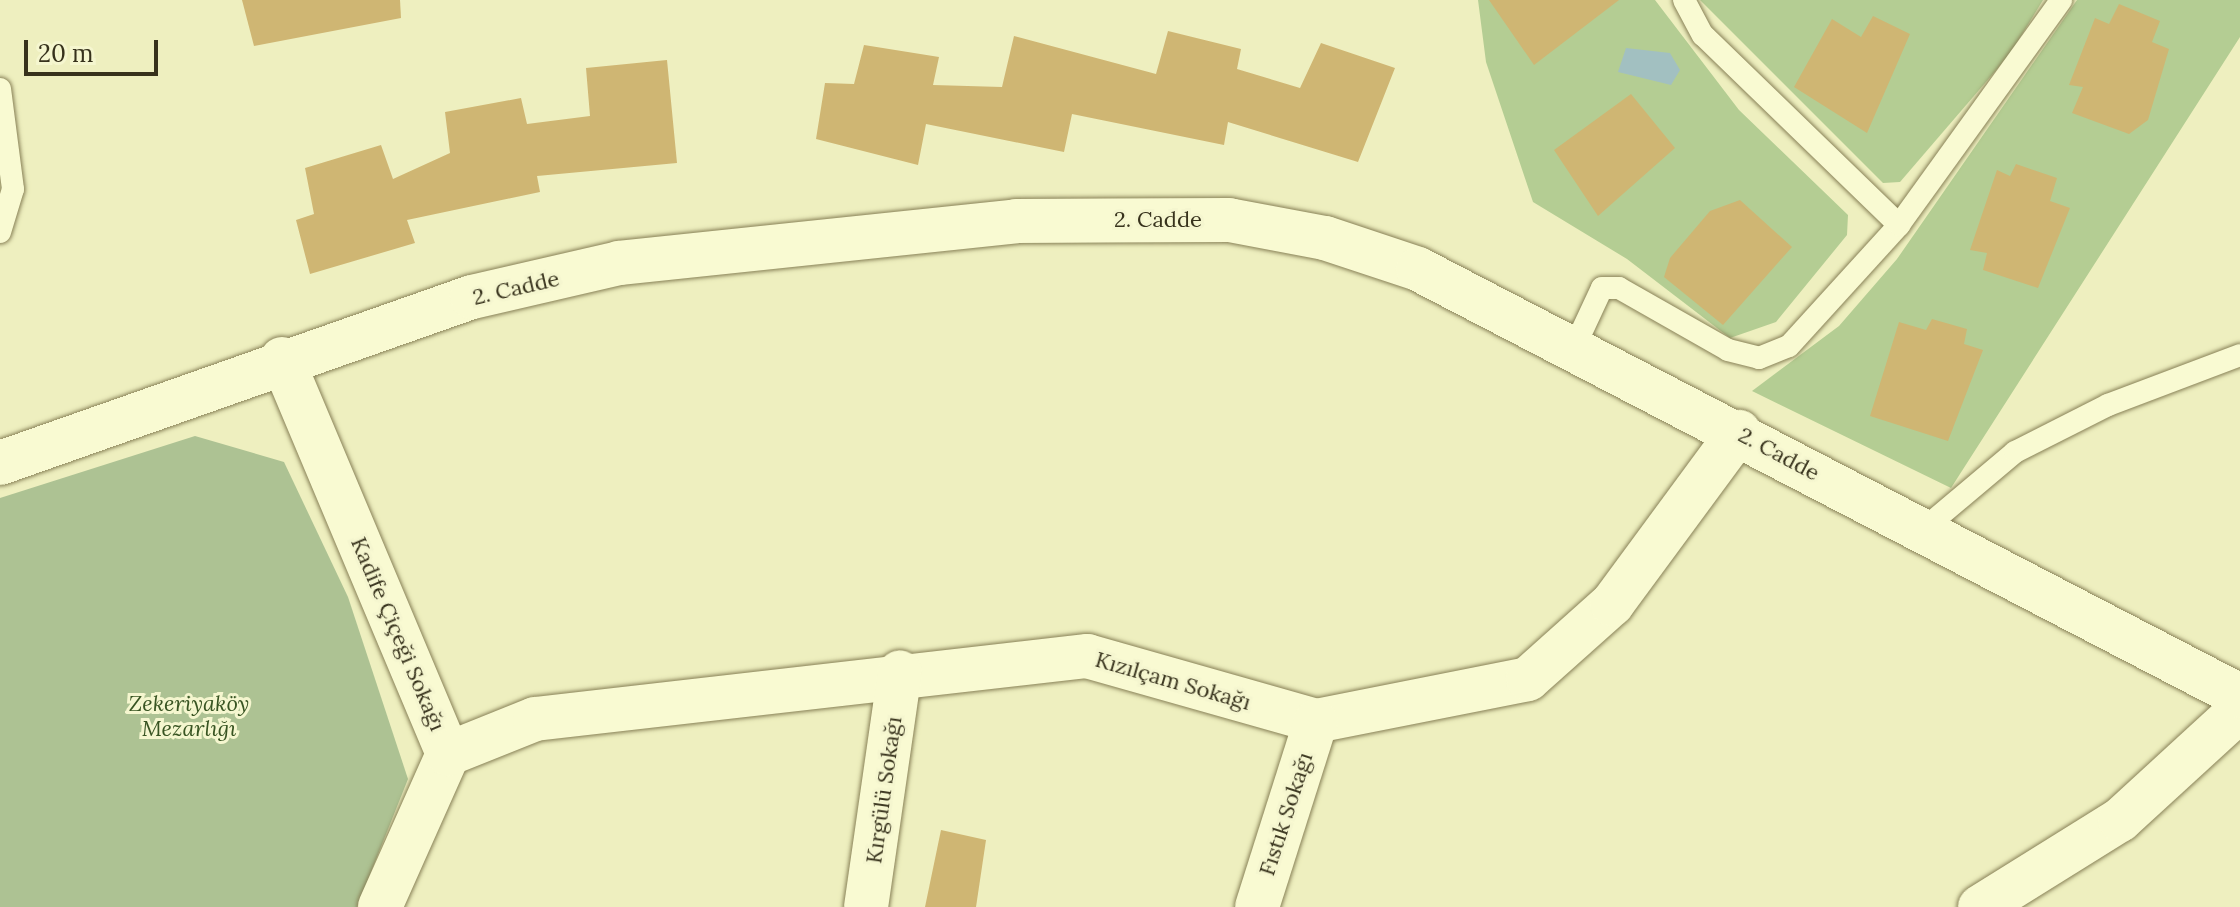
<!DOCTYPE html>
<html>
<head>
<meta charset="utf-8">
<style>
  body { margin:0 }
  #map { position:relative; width:2240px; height:907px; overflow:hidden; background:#eeefbf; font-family:Lora,serif }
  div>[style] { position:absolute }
  .green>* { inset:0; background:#b4cd93 }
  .cemetery>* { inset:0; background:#adc293 }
  .water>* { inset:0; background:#a2c0c1 }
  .building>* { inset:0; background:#cfb673 }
  .roads { filter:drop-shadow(0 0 2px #888157) drop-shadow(0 0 2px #888157) }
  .service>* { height:22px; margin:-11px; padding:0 11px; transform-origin:11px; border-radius:11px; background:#f9fad2 }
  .minor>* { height:44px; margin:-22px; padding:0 22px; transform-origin:22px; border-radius:22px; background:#f9fad2 }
  .tertiary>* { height:44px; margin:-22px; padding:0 22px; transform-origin:22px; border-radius:22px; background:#f9fad2 }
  span { translate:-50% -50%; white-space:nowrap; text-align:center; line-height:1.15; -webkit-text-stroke:6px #f5f6cf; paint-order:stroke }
  .street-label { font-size:22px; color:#37321c }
  .park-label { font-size:22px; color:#385422; font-style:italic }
  .scale { position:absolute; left:24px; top:40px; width:134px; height:36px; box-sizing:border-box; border:4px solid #37321c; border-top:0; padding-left:10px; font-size:24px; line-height:28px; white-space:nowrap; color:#37321c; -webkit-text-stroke:6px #f5f6cf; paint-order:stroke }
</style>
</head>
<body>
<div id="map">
  <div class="green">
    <div style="clip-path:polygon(1478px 0,1655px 0,1739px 110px,1848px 215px,1847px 235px,1776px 322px,1730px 338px,1627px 259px,1533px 202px,1486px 62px)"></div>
    <div style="clip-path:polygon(1700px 0,2043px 0,2010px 54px,1900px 182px,1883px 183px)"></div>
    <div style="clip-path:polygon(2077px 0,2240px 0,2240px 37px,1951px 488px,1752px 391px,1839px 326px,1897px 259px)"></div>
  </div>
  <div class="cemetery">
    <div style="clip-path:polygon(195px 436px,284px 462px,348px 597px,408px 779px,357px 907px,0 907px,0 498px)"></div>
  </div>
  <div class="water">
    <div style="clip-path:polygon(1626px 48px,1670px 53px,1680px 70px,1671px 85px,1618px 72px)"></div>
  </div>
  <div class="building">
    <div style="clip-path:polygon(242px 0,400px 0,401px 18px,254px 46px)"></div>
    <div style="clip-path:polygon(1489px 0,1619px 0,1534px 65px)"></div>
    <div style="clip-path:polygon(2119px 4px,2160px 21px,2152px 42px,2169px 49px,2148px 120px,2129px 134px,2072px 113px,2083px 87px,2069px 85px,2095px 18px,2109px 24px)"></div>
    <div style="clip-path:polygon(1873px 16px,1910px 34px,1867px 133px,1794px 87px,1832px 19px,1861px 37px)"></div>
    <div style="clip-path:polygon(1168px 31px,1241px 49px,1237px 69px,1300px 88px,1321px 43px,1395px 68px,1358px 162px,1228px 122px,1224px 145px,1072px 114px,1064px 152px,926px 124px,918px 165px,816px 139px,825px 83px,854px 84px,864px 45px,939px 57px,933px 85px,1002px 87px,1014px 36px,1156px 74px)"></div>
    <div style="clip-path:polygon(667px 60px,677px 163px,537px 176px,540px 192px,407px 220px,415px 243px,310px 274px,296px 220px,314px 214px,305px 168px,381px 145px,393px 179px,450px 153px,445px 112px,521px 98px,527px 124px,590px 116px,586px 68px)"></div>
    <div style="clip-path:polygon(1631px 94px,1675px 148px,1598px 216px,1554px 150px)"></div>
    <div style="clip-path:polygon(2016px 164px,2057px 178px,2050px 201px,2070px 208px,2038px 288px,1983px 270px,1987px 253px,1970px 250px,1997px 170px,2010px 176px)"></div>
    <div style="clip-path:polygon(1740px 200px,1792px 247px,1723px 325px,1664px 277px,1670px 258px,1710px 211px)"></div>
    <div style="clip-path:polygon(1932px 319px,1967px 329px,1964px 344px,1983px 350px,1948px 441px,1870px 416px,1899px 322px,1926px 330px)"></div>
    <div style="clip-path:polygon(941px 830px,986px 840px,976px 907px,925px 907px)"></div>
  </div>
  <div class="roads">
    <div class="service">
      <div style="left:1684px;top:0;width:40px;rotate:62deg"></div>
      <div style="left:1703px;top:35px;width:273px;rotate:44.1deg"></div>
      <div style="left:0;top:89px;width:101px;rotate:82.6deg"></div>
      <div style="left:13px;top:189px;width:45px;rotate:106.8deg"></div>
      <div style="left:1574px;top:348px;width:66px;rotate:-65deg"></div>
      <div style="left:1602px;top:288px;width:17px"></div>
      <div style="left:1619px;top:288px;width:125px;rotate:29.6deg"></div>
      <div style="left:1728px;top:350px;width:32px;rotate:14deg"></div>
      <div style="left:1759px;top:358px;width:32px;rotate:-22deg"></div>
      <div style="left:1789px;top:346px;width:164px;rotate:-47.7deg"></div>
      <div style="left:1899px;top:225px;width:277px;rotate:-54.2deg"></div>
      <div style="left:1920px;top:532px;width:124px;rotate:-40.1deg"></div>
      <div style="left:2015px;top:452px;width:104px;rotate:-26.8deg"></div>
      <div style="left:2108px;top:405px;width:141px;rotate:-20.7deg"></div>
    </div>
    <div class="minor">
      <div style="left:282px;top:359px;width:428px;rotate:67.2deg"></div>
      <div style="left:448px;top:754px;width:167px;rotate:114deg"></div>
      <div style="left:448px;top:754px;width:94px;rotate:-21.9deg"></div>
      <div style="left:535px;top:719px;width:556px;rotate:-6.51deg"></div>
      <div style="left:1087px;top:656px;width:238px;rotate:15.8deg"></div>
      <div style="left:1316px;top:721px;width:216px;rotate:-11.2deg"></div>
      <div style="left:1528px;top:679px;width:113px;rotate:-41.8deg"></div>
      <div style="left:1612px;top:604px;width:214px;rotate:-53.6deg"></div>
      <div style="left:866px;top:907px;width:237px;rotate:-81.8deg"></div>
      <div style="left:1257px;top:907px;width:195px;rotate:-72.4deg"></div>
      <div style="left:1980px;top:907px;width:165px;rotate:-31.9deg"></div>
      <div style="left:2120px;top:820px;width:163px;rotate:-42.5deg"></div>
    </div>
    <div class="tertiary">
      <div style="left:0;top:463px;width:500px;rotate:-19.38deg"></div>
      <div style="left:472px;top:297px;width:151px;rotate:-13deg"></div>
      <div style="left:619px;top:263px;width:399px;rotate:-6deg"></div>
      <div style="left:1016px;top:221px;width:213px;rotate:-0.3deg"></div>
      <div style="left:1229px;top:220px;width:98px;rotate:10.6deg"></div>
      <div style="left:1325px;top:238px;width:98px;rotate:18.4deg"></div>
      <div style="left:1418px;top:269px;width:926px;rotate:27.45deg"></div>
    </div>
  </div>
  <div class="street-label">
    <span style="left:1158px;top:220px">2. Cadde</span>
    <span style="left:516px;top:288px;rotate:-13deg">2. Cadde</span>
    <span style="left:1779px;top:454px;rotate:28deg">2. Cadde</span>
    <span style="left:398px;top:634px;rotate:67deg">Kadife Çiçeği Sokağı</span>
    <span style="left:1173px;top:681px;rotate:16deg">Kızılçam Sokağı</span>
    <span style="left:884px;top:790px;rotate:-82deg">Kırgülü Sokağı</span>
    <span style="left:1286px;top:814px;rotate:-72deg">Fıstık Sokağı</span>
  </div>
  <div class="park-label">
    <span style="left:189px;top:716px">Zekeriyaköy<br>Mezarlığı</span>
  </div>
  <div class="scale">20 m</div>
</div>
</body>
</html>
